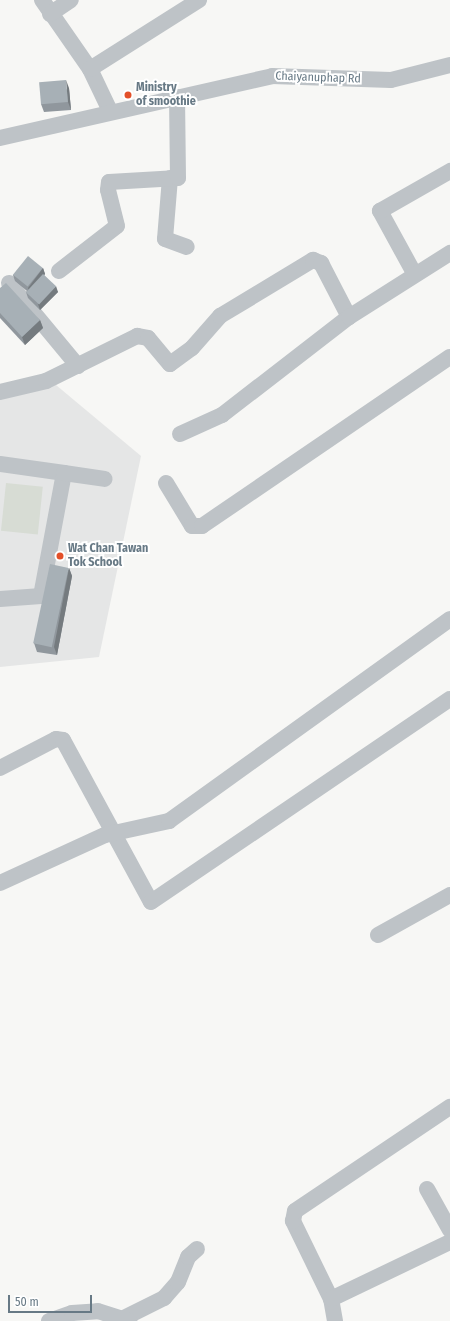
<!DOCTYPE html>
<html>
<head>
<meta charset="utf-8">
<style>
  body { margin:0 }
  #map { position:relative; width:450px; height:1321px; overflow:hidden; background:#f7f7f5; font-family:"Fira Sans Condensed",sans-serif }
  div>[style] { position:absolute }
  .built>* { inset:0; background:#e5e6e6 }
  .green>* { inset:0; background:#d7dcd4; transform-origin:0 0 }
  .minor>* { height:16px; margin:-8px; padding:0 8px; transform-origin:8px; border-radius:8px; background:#bec3c7 }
  .wall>* { inset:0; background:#90979d }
  .shaded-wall>* { inset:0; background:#757b7f }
  .building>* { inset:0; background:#a7b0b6; transform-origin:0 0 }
  .dots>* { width:11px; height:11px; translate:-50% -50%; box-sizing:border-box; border:2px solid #fff; border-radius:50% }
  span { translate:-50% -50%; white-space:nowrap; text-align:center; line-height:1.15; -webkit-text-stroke:4px #fff; paint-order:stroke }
  .street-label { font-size:12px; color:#677985 }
  .poi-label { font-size:12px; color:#677985; font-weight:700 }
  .left { translate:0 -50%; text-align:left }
  .scale { position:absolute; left:8px; top:1295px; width:84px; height:18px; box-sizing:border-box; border:2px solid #677985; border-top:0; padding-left:5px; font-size:12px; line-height:14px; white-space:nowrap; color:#677985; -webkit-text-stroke:3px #fff; paint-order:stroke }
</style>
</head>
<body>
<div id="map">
  <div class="built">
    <div style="clip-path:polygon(56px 385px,141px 456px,99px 657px,0 667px,0 398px)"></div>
  </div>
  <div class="green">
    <div style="left:6px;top:483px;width:37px;height:48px;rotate:6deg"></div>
  </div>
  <div class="minor">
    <div style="left:42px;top:0;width:84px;rotate:55.2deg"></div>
    <div style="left:90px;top:69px;width:47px;rotate:64.5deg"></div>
    <div style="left:50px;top:14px;width:25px;rotate:-34deg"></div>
    <div style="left:90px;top:69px;width:129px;rotate:-32.3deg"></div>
    <div style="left:0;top:138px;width:279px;rotate:-12.8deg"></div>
    <div style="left:272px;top:76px;width:119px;rotate:1.9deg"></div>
    <div style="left:391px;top:80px;width:61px;rotate:-14.3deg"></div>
    <div style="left:170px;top:178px;width:61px;rotate:94.7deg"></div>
    <div style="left:165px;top:239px;width:23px;rotate:20deg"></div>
    <div style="left:59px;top:271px;width:73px;rotate:-37.8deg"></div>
    <div style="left:117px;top:226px;width:37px;rotate:-104deg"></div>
    <div style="left:108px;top:190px;width:8px;rotate:-83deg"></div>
    <div style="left:109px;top:182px;width:69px;rotate:-3.3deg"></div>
    <div style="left:178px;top:178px;width:81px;rotate:-90.7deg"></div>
    <div style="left:414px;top:273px;width:71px;rotate:-118.7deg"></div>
    <div style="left:380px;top:211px;width:81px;rotate:-29.7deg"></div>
    <div style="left:9px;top:283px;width:108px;rotate:50.3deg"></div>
    <div style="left:0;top:392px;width:47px;rotate:-13.4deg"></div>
    <div style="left:46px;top:381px;width:102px;rotate:-26.3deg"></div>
    <div style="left:137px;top:336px;width:11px;rotate:10deg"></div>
    <div style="left:148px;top:338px;width:34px;rotate:50deg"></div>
    <div style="left:170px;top:364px;width:27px;rotate:-36deg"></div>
    <div style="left:192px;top:348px;width:43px;rotate:-48.8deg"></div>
    <div style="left:220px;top:316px;width:109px;rotate:-31.1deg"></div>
    <div style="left:313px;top:260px;width:9px;rotate:21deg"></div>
    <div style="left:321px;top:263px;width:61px;rotate:62.6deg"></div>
    <div style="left:180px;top:434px;width:46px;rotate:-24.3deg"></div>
    <div style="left:222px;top:415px;width:160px;rotate:-37.7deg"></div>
    <div style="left:349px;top:317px;width:120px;rotate:-32.4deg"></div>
    <div style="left:0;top:464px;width:65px;rotate:8deg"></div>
    <div style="left:64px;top:473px;width:125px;rotate:100.6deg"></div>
    <div style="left:41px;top:596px;width:41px;rotate:175.8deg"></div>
    <div style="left:64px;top:473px;width:41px;rotate:8.3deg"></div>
    <div style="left:166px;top:483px;width:50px;rotate:58.8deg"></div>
    <div style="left:192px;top:526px;width:10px"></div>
    <div style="left:202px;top:526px;width:300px;rotate:-34.3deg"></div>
    <div style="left:0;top:768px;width:63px;rotate:-27.4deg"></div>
    <div style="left:56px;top:739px;width:7px;rotate:8deg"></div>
    <div style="left:63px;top:740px;width:184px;rotate:61.5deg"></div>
    <div style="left:151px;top:902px;width:361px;rotate:-34.2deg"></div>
    <div style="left:0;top:883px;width:115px;rotate:-24.6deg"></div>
    <div style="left:105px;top:835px;width:66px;rotate:-12.3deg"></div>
    <div style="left:169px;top:821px;width:346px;rotate:-35.7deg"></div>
    <div style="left:378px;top:935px;width:82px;rotate:-29.1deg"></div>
    <div style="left:427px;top:1189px;width:47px;rotate:60.7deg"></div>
    <div style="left:331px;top:1299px;width:87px;rotate:-116deg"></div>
    <div style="left:293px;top:1221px;width:10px;rotate:-79deg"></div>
    <div style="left:295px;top:1211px;width:187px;rotate:-33.9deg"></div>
    <div style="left:124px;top:1318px;width:45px;rotate:-26.6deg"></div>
    <div style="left:164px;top:1298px;width:21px;rotate:-49deg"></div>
    <div style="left:178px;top:1282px;width:27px;rotate:-68deg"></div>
    <div style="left:188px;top:1257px;width:12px;rotate:-42deg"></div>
    <div style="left:49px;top:1321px;width:24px;rotate:-19deg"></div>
    <div style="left:72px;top:1313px;width:26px;rotate:-4deg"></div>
    <div style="left:98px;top:1311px;width:33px;rotate:18deg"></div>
    <div style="left:335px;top:1321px;width:22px;rotate:-100deg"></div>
    <div style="left:331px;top:1299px;width:132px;rotate:-25.6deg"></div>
  </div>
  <div class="wall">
    <div style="clip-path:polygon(69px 88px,71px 110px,44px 112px,41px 104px)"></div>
    <div style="clip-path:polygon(43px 268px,45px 274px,44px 275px,58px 292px,40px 310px,28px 298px,26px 292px,27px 291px,15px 281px,13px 275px)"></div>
    <div style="clip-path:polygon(0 288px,40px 320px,43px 328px,25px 345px,0 318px)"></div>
    <div style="clip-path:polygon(69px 568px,72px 576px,57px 655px,37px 652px,34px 643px)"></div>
  </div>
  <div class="shaded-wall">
    <div style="clip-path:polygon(66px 80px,69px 88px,71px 110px,68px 102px)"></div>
    <div style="clip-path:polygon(43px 268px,45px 274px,30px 293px,28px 288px)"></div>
    <div style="clip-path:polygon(56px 286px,58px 292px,40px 310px,38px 304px)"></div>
    <div style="clip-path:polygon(40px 320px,43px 328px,25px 345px,22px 337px)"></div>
    <div style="clip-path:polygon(69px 568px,72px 576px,57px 655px,54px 647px)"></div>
  </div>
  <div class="building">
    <div style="left:66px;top:80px;width:22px;height:27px;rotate:85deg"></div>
    <div style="left:28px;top:256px;width:19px;height:24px;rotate:39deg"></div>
    <div style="left:43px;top:274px;width:18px;height:25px;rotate:43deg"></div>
    <div style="clip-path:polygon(6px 283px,40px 320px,22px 337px,0 313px,0 288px)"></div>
    <div style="left:50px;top:564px;width:19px;height:81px;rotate:12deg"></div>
  </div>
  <div class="dots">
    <div style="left:128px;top:95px;background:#e35029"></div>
    <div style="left:60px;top:556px;background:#e35029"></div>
  </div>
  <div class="street-label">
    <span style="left:318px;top:78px;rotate:2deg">Chaiyanuphap Rd</span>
  </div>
  <div class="poi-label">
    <span class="left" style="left:136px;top:95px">Ministry<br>of smoothie</span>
    <span class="left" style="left:68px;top:556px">Wat Chan Tawan<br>Tok School</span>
  </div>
  <div class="scale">50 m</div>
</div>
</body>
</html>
